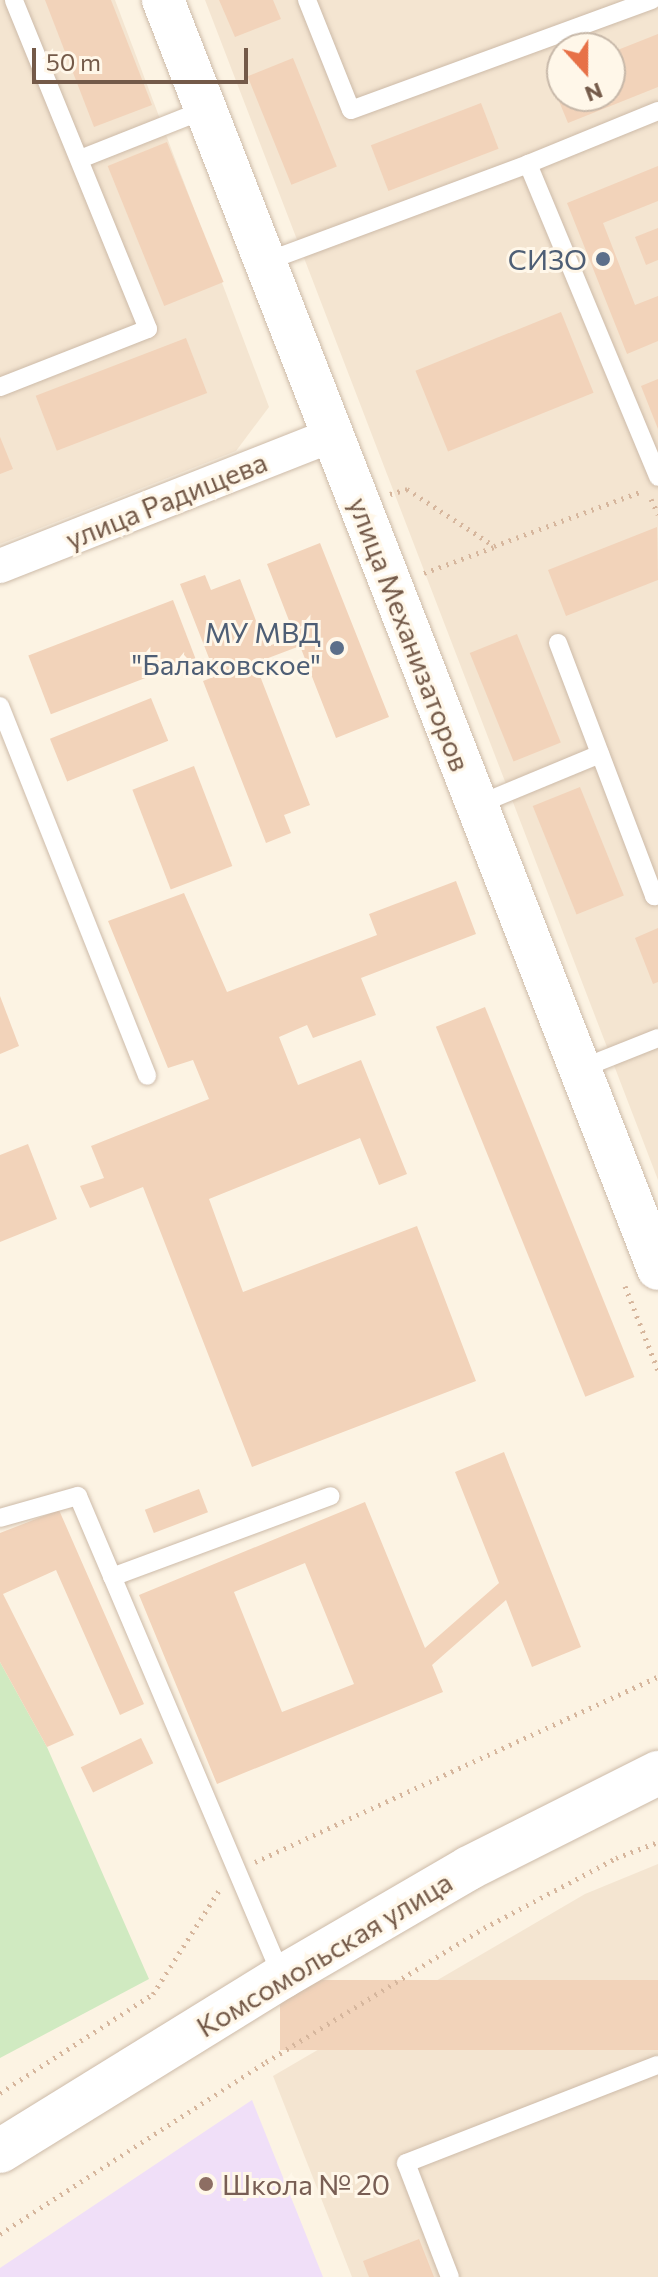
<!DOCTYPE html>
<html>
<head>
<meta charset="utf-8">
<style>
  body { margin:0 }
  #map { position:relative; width:658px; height:2277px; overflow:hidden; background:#fcf3e3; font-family:Commissioner,sans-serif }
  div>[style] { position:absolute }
  .residential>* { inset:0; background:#f4e5d1 }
  .education>* { inset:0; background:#f0dff8 }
  .green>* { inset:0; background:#d0eac1 }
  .building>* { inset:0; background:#f2d3ba; transform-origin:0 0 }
  .path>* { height:5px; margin-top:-2.5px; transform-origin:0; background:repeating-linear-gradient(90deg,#d6b69d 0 2px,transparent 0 8px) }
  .roads { filter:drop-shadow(0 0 2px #cdbba9) drop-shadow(0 0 2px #cdbba9) }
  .service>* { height:18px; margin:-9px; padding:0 9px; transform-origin:9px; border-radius:9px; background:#fff }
  .minor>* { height:34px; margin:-17px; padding:0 17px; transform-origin:17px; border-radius:17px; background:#fff }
  .tertiary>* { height:42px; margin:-21px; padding:0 21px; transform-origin:21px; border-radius:21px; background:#fff }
  .secondary>* { height:44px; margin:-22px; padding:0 22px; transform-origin:22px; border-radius:22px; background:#fff }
  .dots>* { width:22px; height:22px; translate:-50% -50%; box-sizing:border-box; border:4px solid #fff7e9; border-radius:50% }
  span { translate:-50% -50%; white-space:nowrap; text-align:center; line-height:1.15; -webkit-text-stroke:6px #fff7e9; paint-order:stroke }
  .service-label { font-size:28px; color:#4e5e75 }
  .right { translate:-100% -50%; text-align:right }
  .street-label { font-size:28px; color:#745a49 }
  .education-label { font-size:28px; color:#785e54 }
  .left { translate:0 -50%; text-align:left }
  .north { position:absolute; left:546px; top:32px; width:80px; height:80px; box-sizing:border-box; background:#fff7e9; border:2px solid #c7b8a9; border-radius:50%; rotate:159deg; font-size:22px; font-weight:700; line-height:32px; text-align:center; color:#745a49 }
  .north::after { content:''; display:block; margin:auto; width:28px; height:36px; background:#e77147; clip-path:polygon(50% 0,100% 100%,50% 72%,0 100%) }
  .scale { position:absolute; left:32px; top:48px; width:216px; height:36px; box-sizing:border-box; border:4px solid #745a49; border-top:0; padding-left:10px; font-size:24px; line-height:28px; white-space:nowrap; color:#745a49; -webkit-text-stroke:6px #fff7e9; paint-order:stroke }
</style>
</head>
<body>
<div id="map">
  <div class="residential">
    <div style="clip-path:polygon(0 0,115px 0,269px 407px,236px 451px,0 544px)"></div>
    <div style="clip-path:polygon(evenodd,205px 0,658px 0,658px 1180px,205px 0,562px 48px,610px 48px,610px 96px,562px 96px,562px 48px)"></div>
    <div style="clip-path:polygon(658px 1864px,658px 2277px,352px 2277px,273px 2076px,585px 1894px)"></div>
  </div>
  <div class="education">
    <div style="clip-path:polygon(252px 2100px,323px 2277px,0 2277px,0 2268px)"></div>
  </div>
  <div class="green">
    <div style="clip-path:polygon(0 1662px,47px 1747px,149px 1979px,0 2058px)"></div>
  </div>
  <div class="building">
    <div style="clip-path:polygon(45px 0,111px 0,152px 105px,94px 127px)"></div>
    <div style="clip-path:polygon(219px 0,273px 0,281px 19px,235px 37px)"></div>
    <div style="clip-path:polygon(658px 34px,658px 87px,568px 123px,549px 77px,562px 72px,562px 96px,610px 96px,610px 53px)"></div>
    <div style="left:293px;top:58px;width:117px;height:49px;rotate:68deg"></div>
    <div style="left:481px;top:103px;width:49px;height:118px;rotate:69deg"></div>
    <div style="left:167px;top:142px;width:151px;height:64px;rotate:68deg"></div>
    <div style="clip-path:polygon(658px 166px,658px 201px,603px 223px,635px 305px,658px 296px,658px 341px,627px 354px,567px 203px)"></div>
    <div style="clip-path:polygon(658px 228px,658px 260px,646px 265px,635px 237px)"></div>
    <div style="left:561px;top:312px;width:87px;height:157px;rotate:68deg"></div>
    <div style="left:186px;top:338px;width:59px;height:161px;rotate:69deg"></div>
    <div style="clip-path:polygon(658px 379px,658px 429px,641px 386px)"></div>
    <div style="clip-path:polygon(0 437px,13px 469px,0 474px)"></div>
    <div style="clip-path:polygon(657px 527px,658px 580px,566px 616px,548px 570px)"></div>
    <div style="clip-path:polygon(320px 543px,389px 717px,336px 738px,300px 646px,255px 663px,310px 805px,284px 815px,291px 833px,266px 843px,203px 681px,216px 676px,180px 584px,205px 575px,211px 590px,240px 579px,266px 647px,295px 636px,267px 564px)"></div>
    <div style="left:173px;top:600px;width:63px;height:155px;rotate:69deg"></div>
    <div style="left:517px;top:634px;width:117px;height:51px;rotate:68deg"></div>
    <div style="left:151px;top:698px;width:46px;height:109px;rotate:68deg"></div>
    <div style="left:194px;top:766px;width:107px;height:66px;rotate:69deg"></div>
    <div style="left:580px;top:787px;width:117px;height:51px;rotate:68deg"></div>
    <div style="clip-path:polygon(456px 881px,476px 934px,361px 978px,376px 1015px,313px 1038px,307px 1025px,279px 1037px,298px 1085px,361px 1060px,407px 1174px,379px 1185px,360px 1138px,209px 1199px,243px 1292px,417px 1226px,476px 1381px,252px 1467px,143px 1187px,90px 1208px,80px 1186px,104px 1178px,91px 1146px,209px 1099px,193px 1060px,168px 1068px,108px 921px,184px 893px,227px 992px,377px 935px,369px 914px)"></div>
    <div style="clip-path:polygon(658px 928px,658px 982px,653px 984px,635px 938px)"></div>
    <div style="clip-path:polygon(0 996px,19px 1046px,0 1054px)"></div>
    <div style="left:485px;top:1007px;width:399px;height:53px;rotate:68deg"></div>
    <div style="clip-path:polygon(28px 1144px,57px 1219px,0 1242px,0 1155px)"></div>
    <div style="clip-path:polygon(evenodd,504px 1452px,581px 1647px,532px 1667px,506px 1600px,432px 1665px,443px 1692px,217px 1784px,139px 1595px,365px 1502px,425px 1648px,499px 1583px,455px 1472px,504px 1452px,305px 1563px,354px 1684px,282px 1712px,234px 1592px,305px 1563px)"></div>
    <div style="left:199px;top:1489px;width:25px;height:58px;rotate:69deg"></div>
    <div style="clip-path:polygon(59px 1510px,144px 1704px,120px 1715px,56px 1570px,3px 1594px,74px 1735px,47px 1747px,0 1662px,0 1533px)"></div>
    <div style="left:141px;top:1738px;width:28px;height:67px;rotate:64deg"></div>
    <div style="left:658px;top:1980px;width:70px;height:378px;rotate:90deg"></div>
    <div style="clip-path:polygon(419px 2239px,434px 2277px,369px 2277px,363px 2261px)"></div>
  </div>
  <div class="path">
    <div style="left:390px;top:494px;width:18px;rotate:-16deg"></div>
    <div style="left:407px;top:489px;width:104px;rotate:33.2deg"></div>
    <div style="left:494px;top:546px;width:156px;rotate:-20.3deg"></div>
    <div style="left:651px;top:499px;width:17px;rotate:65deg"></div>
    <div style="left:424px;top:573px;width:75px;rotate:-20.4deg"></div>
    <div style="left:625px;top:1286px;width:90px;rotate:68.6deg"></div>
    <div style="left:255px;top:1862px;width:443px;rotate:-24.7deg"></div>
    <div style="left:0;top:2093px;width:182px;rotate:-32.9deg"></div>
    <div style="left:153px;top:1994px;width:125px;rotate:-57.5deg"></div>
    <div style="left:0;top:2234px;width:317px;rotate:-32.9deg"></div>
    <div style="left:266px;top:2062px;width:256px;rotate:-31.6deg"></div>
    <div style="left:484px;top:1928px;width:149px;rotate:-27.9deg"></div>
    <div style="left:616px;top:1858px;width:45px;rotate:-20.9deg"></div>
  </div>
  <div class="roads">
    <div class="service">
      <div style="left:307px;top:0;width:118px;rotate:68.2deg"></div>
      <div style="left:351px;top:110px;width:320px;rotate:-20.1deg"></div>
      <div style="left:80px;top:159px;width:136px;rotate:-21.6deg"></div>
      <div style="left:528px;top:164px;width:140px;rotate:-22.2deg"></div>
      <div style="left:265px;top:262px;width:281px;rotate:-20.4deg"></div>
      <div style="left:528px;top:164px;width:339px;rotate:67.4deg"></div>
      <div style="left:0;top:387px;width:159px;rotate:-21.4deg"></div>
      <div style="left:148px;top:329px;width:355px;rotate:-112.2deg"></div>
      <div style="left:558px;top:643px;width:271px;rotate:69.2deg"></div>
      <div style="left:654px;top:896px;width:4px;rotate:-27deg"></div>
      <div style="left:0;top:706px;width:398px;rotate:68.3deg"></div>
      <div style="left:477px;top:805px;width:133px;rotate:-22.5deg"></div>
      <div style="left:580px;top:1069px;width:84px;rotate:-21.7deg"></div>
      <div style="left:0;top:1518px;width:81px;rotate:-15.8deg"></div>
      <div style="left:78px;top:1496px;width:522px;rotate:67.02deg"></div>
      <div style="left:112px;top:1577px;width:233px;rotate:-20.3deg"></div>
      <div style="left:450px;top:2277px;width:122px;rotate:-111.1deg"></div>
      <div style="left:406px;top:2163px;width:270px;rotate:-21.3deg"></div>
    </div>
    <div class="minor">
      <div style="left:0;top:566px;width:357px;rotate:-21.5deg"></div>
    </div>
    <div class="tertiary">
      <div style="left:163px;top:0;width:1362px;rotate:68.69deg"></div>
    </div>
    <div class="secondary">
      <div style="left:0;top:2151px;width:331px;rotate:-31.7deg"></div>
      <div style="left:282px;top:1977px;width:216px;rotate:-30.2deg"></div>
      <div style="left:469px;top:1868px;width:212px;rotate:-26.7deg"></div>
    </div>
  </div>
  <div class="dots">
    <div style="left:603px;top:259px;background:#5c6f8a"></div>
    <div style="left:337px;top:648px;background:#5c6f8a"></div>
    <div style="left:206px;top:2184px;background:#8d6e63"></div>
  </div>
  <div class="service-label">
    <span class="right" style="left:587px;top:259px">СИЗО</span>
    <span class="right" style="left:321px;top:648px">МУ МВД<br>"Балаковское"</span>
  </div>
  <div class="street-label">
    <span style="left:166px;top:500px;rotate:-22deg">улица Радищева</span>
    <span style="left:410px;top:634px;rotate:69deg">улица Механизаторов</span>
    <span style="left:324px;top:1954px;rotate:-31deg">Комсомольская улица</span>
  </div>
  <div class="education-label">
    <span class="left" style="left:222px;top:2184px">Школа № 20</span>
  </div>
  <div class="north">N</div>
  <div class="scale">50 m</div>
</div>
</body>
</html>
